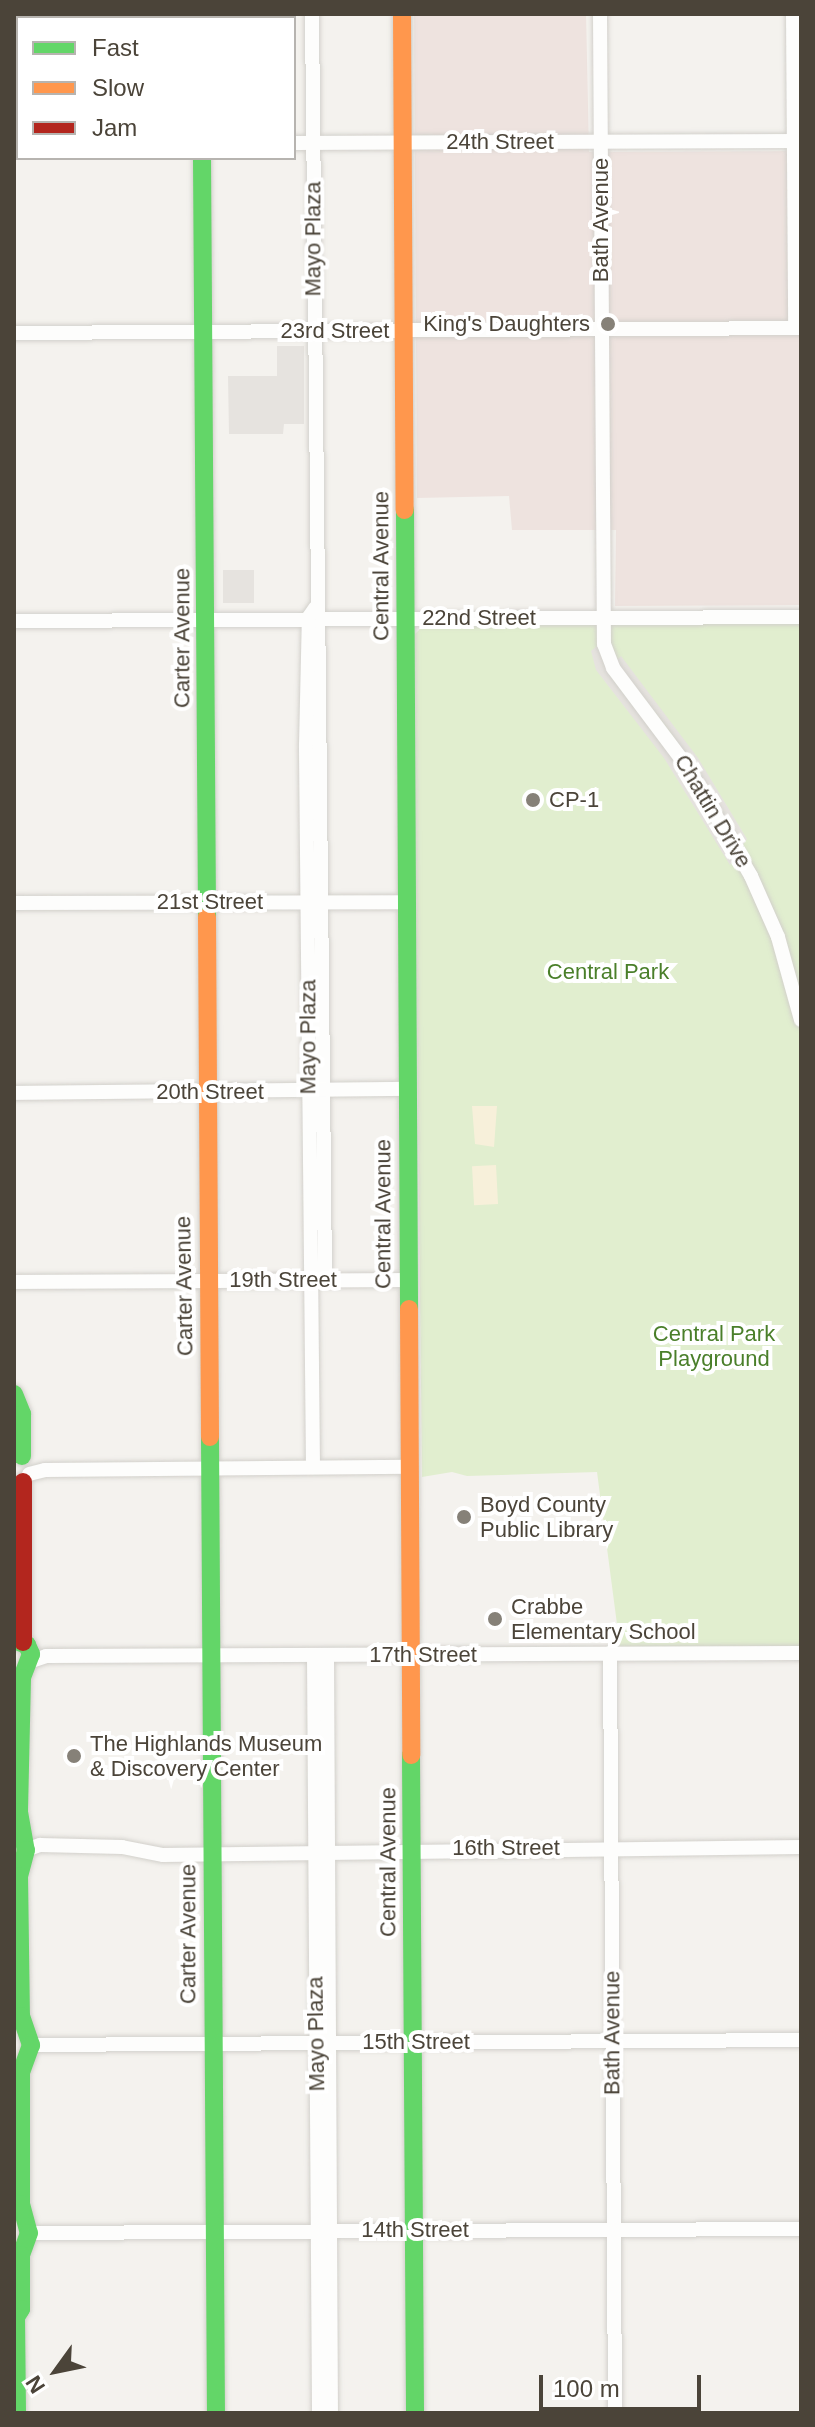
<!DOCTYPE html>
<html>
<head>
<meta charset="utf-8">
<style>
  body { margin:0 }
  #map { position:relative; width:815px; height:2427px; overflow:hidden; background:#f4f2ee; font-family:Helvetica,sans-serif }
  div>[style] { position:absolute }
  .medical>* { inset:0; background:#eee3df }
  .green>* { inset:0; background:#e1eecf }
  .sand>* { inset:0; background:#f7f0da; transform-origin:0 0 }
  .parking>* { inset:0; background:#e6e3df; transform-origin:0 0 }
  .roads { filter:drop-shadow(0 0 2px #d2d0cb) drop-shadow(0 0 2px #d2d0cb) }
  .street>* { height:14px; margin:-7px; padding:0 7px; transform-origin:7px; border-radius:7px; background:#fdfdfc }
  .fast>* { height:18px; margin:-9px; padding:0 9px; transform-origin:9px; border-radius:9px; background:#63d668 }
  .slow>* { height:18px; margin:-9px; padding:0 9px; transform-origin:9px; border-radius:9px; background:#ff974d }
  .jam>* { height:18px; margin:-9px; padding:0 9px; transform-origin:9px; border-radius:9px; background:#b3261e }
  .dots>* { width:22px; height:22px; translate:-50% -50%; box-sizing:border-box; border:4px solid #fff; border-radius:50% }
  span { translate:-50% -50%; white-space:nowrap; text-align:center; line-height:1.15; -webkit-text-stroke:8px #fff; paint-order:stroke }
  .street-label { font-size:22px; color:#4b4439 }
  .poi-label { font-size:22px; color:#4b4439 }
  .right { translate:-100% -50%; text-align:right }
  .left { translate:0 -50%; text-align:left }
  .park-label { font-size:22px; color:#4a7f2a }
  .frame { position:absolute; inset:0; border:16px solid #4b4439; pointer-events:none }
  .legend { position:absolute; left:16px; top:16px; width:280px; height:144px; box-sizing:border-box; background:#fff; border:2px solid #b7b4b0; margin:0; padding:10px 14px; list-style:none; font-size:24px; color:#4b4439 }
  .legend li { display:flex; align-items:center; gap:16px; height:40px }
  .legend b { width:40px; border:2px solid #b7b4b0 }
  .north { position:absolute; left:16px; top:2331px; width:80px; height:80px; -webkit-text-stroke:6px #fff; paint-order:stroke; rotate:237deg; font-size:22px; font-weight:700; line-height:32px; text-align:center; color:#4b4439 }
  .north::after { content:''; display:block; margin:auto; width:28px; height:36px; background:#4b4439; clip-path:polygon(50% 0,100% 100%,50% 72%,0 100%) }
  .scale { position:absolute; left:539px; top:2375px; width:162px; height:36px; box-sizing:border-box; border:4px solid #4b4439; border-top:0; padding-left:10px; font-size:24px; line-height:28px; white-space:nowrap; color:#4b4439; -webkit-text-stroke:6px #fff; paint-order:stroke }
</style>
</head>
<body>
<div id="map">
  <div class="medical">
    <div style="clip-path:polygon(414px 14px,586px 14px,589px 152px,801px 151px,801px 605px,615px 606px,616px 530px,512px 530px,509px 496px,417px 498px)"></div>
  </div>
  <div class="green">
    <div style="clip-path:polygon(801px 623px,801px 1646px,620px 1647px,597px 1472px,467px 1476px,452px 1472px,422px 1477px,413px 636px,423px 626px)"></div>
  </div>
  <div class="sand">
    <div style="clip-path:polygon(472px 1106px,497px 1106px,494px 1147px,475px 1144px)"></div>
    <div style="left:496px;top:1165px;width:39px;height:24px;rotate:87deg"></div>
  </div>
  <div class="parking">
    <div style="clip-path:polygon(277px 346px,304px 346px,304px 424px,284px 424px,283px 434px,229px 434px,228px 376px,277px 376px)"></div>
    <div style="left:254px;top:570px;width:33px;height:31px;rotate:90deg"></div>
    <div style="clip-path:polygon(597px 646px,610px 676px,674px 759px,734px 859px,730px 865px,664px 758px,596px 670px,591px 651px)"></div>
    <div style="clip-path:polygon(621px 656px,698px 758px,747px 839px,742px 846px,671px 732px,621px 668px,616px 661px)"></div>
  </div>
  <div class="roads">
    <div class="street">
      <div style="left:312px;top:14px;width:1266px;rotate:89.41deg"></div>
      <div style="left:600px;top:14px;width:630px;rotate:89.64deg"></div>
      <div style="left:604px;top:644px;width:26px;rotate:69deg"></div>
      <div style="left:613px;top:668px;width:125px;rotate:53.1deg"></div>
      <div style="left:688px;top:768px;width:125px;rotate:59.7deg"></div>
      <div style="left:751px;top:876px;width:67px;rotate:66.1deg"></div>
      <div style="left:778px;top:937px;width:86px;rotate:74.5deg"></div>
      <div style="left:793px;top:14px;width:314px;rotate:89.6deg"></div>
      <div style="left:294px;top:143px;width:507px;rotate:-0.23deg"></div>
      <div style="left:14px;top:146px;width:4px"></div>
      <div style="left:14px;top:333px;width:787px;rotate:-0.36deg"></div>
      <div style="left:14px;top:621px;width:787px;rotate:-0.29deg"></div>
      <div style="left:14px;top:903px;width:392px;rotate:-0.1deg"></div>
      <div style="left:14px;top:1093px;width:393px;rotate:-0.6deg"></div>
      <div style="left:14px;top:1282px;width:394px;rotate:-0.3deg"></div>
      <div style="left:313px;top:1467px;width:722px;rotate:-90.56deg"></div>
      <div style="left:306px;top:745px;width:128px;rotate:-88.7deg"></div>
      <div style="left:309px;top:617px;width:11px;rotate:-56deg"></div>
      <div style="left:29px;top:1474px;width:16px;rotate:-14deg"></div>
      <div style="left:45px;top:1470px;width:365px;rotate:-0.5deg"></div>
      <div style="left:610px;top:1653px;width:760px;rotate:89.62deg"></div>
      <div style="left:314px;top:1656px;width:757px;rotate:89.62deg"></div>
      <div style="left:327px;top:1656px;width:757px;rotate:89.7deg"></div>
      <div style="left:29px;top:1662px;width:18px;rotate:-19deg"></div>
      <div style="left:46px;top:1656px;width:755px;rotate:-0.23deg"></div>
      <div style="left:26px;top:1850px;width:15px;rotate:-20deg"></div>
      <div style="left:40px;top:1845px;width:82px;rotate:1.4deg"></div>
      <div style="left:122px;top:1847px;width:42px;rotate:11deg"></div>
      <div style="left:163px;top:1855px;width:638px;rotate:-0.72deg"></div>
      <div style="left:31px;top:2045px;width:770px;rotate:-0.37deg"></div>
      <div style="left:29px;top:2233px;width:772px;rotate:-0.3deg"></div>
    </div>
    <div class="fast">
      <div style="left:202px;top:158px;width:759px;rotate:89.62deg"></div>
      <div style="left:405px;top:510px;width:799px;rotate:89.71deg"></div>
      <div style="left:14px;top:1394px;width:22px;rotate:68deg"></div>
      <div style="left:22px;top:1414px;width:42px;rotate:90deg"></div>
      <div style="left:210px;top:1437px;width:976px;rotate:89.65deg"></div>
      <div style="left:14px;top:1640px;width:14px;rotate:21deg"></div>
      <div style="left:27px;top:1645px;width:10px;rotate:66deg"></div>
      <div style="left:31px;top:1654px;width:26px;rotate:111deg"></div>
      <div style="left:22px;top:1678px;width:134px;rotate:91.3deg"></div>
      <div style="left:19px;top:1812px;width:39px;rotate:80deg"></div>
      <div style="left:26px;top:1850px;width:27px;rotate:105deg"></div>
      <div style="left:19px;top:1876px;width:140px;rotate:89.2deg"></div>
      <div style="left:21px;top:2016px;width:31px;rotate:71deg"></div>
      <div style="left:31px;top:2045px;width:29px;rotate:110deg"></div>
      <div style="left:21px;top:2072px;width:132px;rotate:90deg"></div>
      <div style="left:21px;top:2204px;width:30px;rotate:75deg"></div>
      <div style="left:29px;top:2233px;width:23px;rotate:110deg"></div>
      <div style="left:21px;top:2255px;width:54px;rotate:90deg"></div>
      <div style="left:21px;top:2309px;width:9px;rotate:122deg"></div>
      <div style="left:16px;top:2317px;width:96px;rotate:89.4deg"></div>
      <div style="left:411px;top:1755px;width:658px;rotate:89.65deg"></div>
    </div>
    <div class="slow">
      <div style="left:201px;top:14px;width:4px;rotate:90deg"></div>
      <div style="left:402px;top:14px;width:496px;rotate:89.7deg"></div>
      <div style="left:207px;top:917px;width:520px;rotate:89.67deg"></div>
      <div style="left:409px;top:1309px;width:446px;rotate:89.7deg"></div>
    </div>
    <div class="jam">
      <div style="left:23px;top:1482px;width:160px;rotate:90deg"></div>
    </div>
  </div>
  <div class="dots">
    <div style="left:608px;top:324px;background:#868178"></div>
    <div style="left:533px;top:800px;background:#868178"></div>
    <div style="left:464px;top:1517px;background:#868178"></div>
    <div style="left:495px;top:1619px;background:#868178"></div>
    <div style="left:74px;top:1756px;background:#868178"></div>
  </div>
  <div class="street-label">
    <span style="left:500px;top:142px">24th Street</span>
    <span style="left:601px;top:220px;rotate:-90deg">Bath Avenue</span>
    <span style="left:313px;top:239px;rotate:-90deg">Mayo Plaza</span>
    <span style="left:335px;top:331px">23rd Street</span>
    <span style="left:381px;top:566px;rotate:-90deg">Central Avenue</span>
    <span style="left:479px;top:618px">22nd Street</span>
    <span style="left:182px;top:638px;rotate:-90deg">Carter Avenue</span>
    <span style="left:713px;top:811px;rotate:59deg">Chattin Drive</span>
    <span style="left:210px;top:902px">21st Street</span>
    <span style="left:308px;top:1037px;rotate:-90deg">Mayo Plaza</span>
    <span style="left:210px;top:1092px">20th Street</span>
    <span style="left:383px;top:1214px;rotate:-90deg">Central Avenue</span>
    <span style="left:283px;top:1280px">19th Street</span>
    <span style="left:184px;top:1286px;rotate:-91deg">Carter Avenue</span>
    <span style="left:423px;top:1655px">17th Street</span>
    <span style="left:506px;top:1848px">16th Street</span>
    <span style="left:388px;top:1862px;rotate:-90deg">Central Avenue</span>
    <span style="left:188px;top:1934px;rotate:-90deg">Carter Avenue</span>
    <span style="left:612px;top:2033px;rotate:-90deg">Bath Avenue</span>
    <span style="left:316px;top:2034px;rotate:-91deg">Mayo Plaza</span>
    <span style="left:416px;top:2042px">15th Street</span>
    <span style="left:415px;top:2230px">14th Street</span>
  </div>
  <div class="poi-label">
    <span class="right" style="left:590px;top:324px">King's Daughters</span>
    <span class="left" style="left:549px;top:800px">CP-1</span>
    <span class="left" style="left:480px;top:1517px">Boyd County<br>Public Library</span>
    <span class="left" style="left:511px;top:1619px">Crabbe<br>Elementary School</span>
    <span class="left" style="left:90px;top:1756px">The Highlands Museum<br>&amp; Discovery Center</span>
  </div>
  <div class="park-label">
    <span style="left:608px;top:972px">Central Park</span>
    <span style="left:714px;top:1346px">Central Park<br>Playground</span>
  </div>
  <div class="frame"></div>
  <ul class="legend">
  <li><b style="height:10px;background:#63d668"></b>Fast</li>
  <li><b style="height:10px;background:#ff974d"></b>Slow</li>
  <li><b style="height:10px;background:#b3261e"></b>Jam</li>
  </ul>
  <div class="north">N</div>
  <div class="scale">100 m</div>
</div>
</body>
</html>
